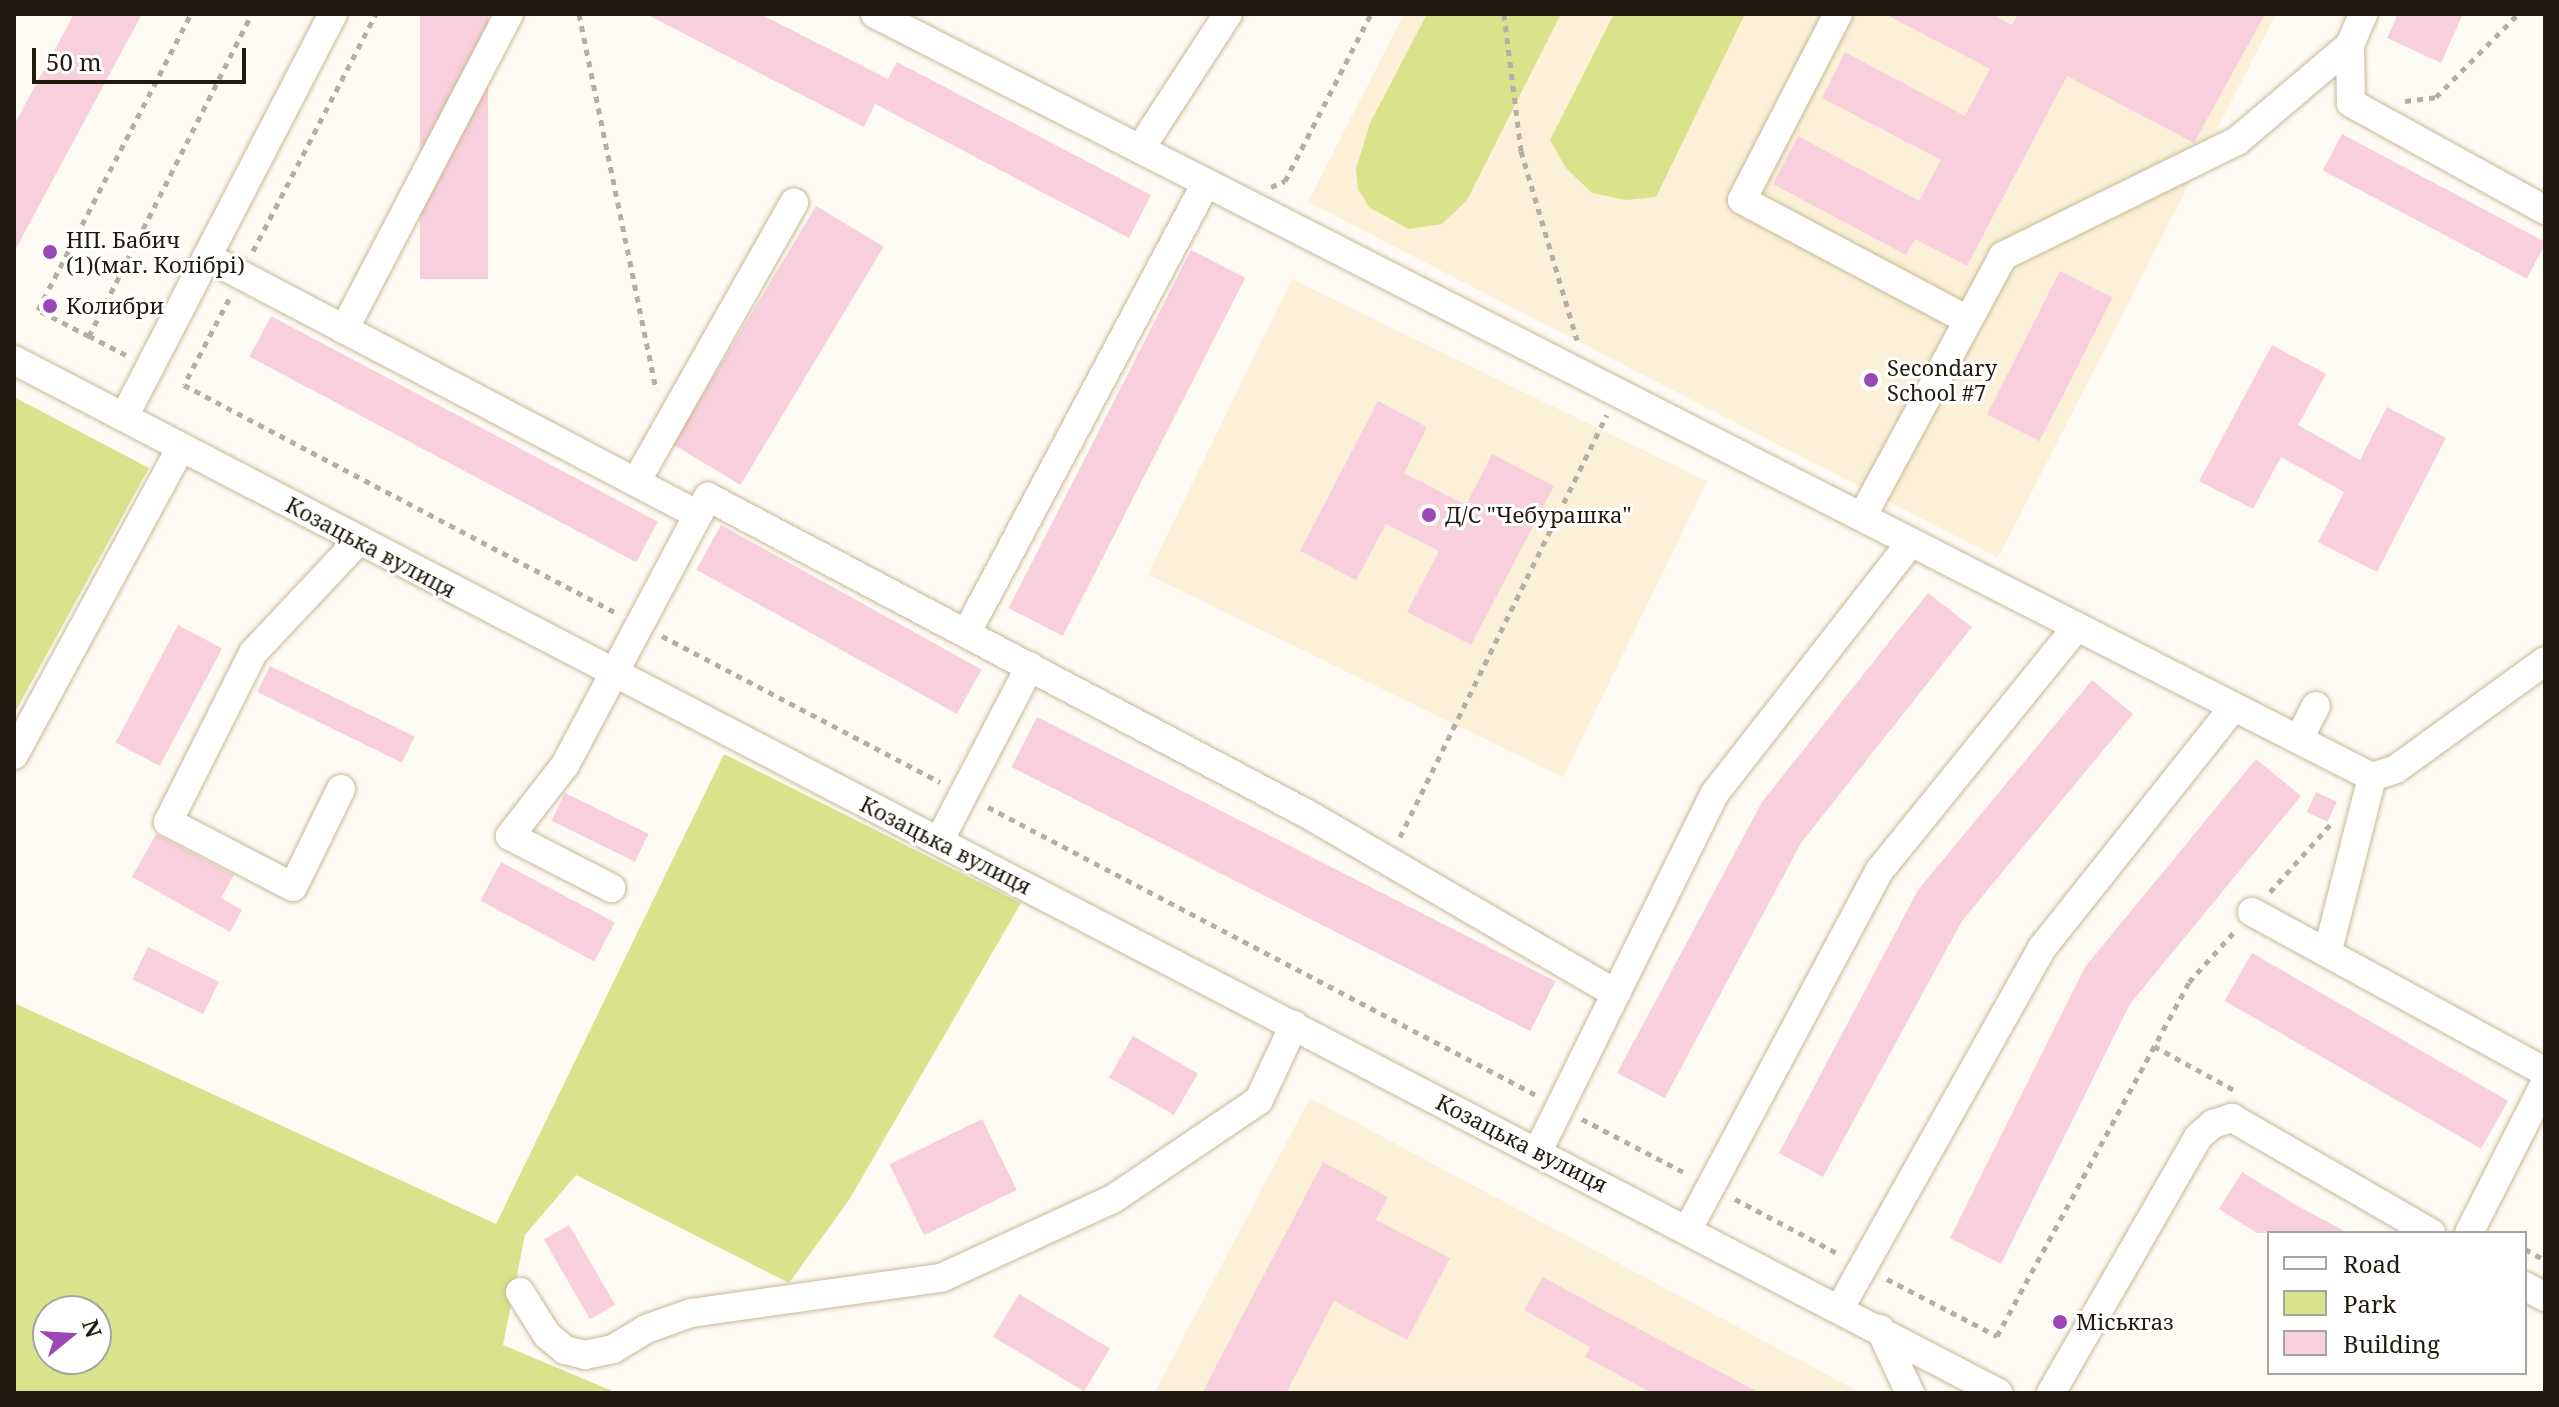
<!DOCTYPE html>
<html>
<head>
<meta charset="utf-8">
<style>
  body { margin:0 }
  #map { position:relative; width:2559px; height:1407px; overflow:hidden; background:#fefbf4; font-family:"Noto Serif",serif }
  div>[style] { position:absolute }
  .built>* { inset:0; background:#fcf1d8; transform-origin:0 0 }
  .green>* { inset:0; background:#d8e38c }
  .building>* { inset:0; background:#f8d0dd; transform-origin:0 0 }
  .path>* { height:5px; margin-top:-2.5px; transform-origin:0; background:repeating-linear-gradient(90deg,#b3afa6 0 6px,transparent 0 12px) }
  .roads { filter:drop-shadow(0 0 2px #c7b897) drop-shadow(0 0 2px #c7b897) }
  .minor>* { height:28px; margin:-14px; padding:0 14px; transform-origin:14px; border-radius:14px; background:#fff }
  .dots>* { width:22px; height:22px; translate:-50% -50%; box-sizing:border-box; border:4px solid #fff; border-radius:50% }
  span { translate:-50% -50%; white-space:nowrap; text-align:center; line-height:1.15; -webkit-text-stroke:6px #fff; paint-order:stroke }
  .poi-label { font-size:22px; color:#201b0e }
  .left { translate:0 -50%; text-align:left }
  .street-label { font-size:22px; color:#201b0e }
  .frame { position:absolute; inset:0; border:16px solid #201b0e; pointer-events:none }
  .legend { position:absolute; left:2267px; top:1231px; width:260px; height:144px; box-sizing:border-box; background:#fff; border:2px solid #a6a49f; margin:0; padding:10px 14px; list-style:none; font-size:24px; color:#201b0e }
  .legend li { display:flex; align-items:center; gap:16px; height:40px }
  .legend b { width:40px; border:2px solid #a6a49f }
  .north { position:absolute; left:32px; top:1295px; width:80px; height:80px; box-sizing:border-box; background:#fff; border:2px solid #a6a49f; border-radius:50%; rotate:72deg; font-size:22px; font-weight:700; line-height:32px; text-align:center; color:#201b0e }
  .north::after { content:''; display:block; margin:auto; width:28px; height:36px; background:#9b47b5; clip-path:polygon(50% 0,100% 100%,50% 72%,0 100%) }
  .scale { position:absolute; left:32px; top:48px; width:214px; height:36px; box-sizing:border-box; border:4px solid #201b0e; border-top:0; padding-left:10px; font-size:24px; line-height:28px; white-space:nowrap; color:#201b0e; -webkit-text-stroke:6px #fff; paint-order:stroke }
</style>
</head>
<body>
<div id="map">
  <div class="built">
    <div style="clip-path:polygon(1404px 14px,2276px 14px,1998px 558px,1308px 202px)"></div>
    <div style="left:1292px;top:279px;width:462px;height:329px;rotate:26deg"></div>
    <div style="clip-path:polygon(1310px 1098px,1852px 1388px,1857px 1393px,1154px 1393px)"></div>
  </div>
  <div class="green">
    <div style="clip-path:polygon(1427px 14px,1561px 14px,1467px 200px,1442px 224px,1408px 229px,1369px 207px,1358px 189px,1356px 169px,1370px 123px)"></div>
    <div style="clip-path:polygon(1614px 14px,1745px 14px,1656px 197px,1626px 200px,1592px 193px,1566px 168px,1550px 140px)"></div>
    <div style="clip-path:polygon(14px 397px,149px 468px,14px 714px)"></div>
    <div style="clip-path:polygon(evenodd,724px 754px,1021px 903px,849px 1200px,789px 1283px,576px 1175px,525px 1235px,503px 1345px,617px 1393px,14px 1393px,14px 1003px,496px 1224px,724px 754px,48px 1311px,96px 1311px,96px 1359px,48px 1359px,48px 1311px)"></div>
  </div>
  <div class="building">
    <div style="clip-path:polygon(74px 14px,142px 14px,14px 252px,14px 125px)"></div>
    <div style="left:420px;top:14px;width:68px;height:265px"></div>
    <div style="clip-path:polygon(646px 14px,760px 14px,888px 79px,897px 62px,1151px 195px,1129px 238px,875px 104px,864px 127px)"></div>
    <div style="clip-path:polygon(1885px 14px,1992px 14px,2012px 25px,2018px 14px,2265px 14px,2194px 143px,2067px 76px,1967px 266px,1915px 239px,1906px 255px,1773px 184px,1798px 136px,1919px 201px,1941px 160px,1822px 98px,1845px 52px,1965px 116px,1990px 69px)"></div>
    <div style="clip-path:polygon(2398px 14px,2463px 14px,2441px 63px,2387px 38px)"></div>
    <div style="left:2342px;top:134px;width:231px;height:41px;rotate:28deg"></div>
    <div style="left:816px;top:206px;width:79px;height:278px;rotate:31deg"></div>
    <div style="left:1191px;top:250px;width:61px;height:402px;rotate:27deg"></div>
    <div style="left:2060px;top:271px;width:59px;height:161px;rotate:27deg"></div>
    <div style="left:271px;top:316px;width:438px;height:46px;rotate:28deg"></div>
    <div style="clip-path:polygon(2272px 345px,2326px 374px,2298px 425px,2360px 460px,2387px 407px,2446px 438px,2377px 572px,2318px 542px,2344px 492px,2281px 457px,2253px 509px,2199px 481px)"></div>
    <div style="clip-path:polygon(1378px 401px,1427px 427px,1404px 473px,1466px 505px,1492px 454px,1554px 486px,1471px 645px,1407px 612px,1439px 551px,1386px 524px,1356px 580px,1300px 551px)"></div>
    <div style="left:721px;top:525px;width:298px;height:51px;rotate:29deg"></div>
    <div style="clip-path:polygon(1928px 593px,1972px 627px,1801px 843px,1665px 1098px,1617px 1073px,1762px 802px)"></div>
    <div style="left:178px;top:625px;width:50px;height:133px;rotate:28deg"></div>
    <div style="left:270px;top:666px;width:161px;height:29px;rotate:26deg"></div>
    <div style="clip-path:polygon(2092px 680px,2133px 714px,1962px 921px,1823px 1177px,1779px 1153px,1918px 890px)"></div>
    <div style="left:1037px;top:717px;width:582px;height:56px;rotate:27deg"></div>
    <div style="clip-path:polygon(2256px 759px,2301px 796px,2130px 1004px,2001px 1264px,1950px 1238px,2085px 967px)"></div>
    <div style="left:2316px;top:792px;width:23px;height:22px;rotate:25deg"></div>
    <div style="left:565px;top:793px;width:93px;height:31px;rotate:26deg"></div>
    <div style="clip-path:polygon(156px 834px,234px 875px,221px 898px,242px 910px,230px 932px,132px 877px)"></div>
    <div style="left:501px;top:862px;width:129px;height:44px;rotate:28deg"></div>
    <div style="left:148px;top:947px;width:79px;height:36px;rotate:26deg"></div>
    <div style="left:2252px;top:953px;width:296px;height:55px;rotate:30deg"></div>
    <div style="left:1133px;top:1036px;width:75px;height:48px;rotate:30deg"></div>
    <div style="left:982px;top:1119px;width:79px;height:103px;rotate:64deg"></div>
    <div style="clip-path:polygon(1323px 1162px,1388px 1197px,1376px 1220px,1450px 1258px,1407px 1340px,1334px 1301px,1286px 1393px,1202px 1393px)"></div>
    <div style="clip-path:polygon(2242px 1172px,2296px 1205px,2348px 1233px,2257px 1233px,2219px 1209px)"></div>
    <div style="left:569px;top:1225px;width:92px;height:29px;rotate:60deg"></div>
    <div style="clip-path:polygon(1543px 1277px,1609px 1313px,1760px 1393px,1652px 1393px,1585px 1357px,1590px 1347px,1524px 1310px)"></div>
    <div style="left:1019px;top:1294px;width:106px;height:50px;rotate:31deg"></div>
  </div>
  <div class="path">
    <div style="left:579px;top:14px;width:384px;rotate:78.4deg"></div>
    <div style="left:1504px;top:14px;width:138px;rotate:82.9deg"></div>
    <div style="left:1521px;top:151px;width:197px;rotate:73.5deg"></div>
    <div style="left:2405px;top:101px;width:31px;rotate:-7deg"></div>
    <div style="left:2436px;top:97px;width:117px;rotate:-45.3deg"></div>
    <div style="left:1271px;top:187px;width:15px;rotate:-23deg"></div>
    <div style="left:1285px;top:181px;width:188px;rotate:-62.8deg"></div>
    <div style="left:253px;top:251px;width:267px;rotate:-62.6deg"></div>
    <div style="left:229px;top:299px;width:97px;rotate:117.6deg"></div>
    <div style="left:184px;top:385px;width:489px;rotate:27.8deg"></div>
    <div style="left:89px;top:336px;width:57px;rotate:-153deg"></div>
    <div style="left:38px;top:310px;width:333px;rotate:-62.7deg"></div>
    <div style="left:126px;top:355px;width:42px;rotate:-152.8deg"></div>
    <div style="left:89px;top:336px;width:361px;rotate:-63.2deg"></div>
    <div style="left:662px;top:636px;width:314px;rotate:27.7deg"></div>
    <div style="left:988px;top:807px;width:621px;rotate:27.72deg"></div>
    <div style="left:1400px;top:837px;width:470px;rotate:-63.9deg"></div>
    <div style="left:2270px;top:892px;width:90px;rotate:-48.2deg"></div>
    <div style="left:2154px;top:1046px;width:91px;rotate:28.8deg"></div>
    <div style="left:1582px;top:1119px;width:119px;rotate:27.6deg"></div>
    <div style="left:1735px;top:1199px;width:118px;rotate:27.9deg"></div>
    <div style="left:2525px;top:1249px;width:23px;rotate:29deg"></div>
    <div style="left:1887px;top:1279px;width:124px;rotate:27.4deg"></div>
    <div style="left:1997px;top:1336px;width:403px;rotate:-61.5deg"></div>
    <div style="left:2189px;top:982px;width:67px;rotate:-48deg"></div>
  </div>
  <div class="roads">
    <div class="minor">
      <div style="left:509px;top:14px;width:356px;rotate:117.6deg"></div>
      <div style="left:344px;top:329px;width:400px;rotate:27.7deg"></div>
      <div style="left:698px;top:515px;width:283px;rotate:118deg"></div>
      <div style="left:565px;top:765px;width:90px;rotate:127.8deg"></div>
      <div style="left:510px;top:836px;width:114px;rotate:27.2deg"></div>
      <div style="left:875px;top:14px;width:1680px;rotate:27.01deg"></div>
      <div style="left:2372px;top:777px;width:25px;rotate:-18deg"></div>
      <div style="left:2396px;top:769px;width:184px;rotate:-35.9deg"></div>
      <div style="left:1838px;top:14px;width:209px;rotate:117.3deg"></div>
      <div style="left:1742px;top:200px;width:256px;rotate:28deg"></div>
      <div style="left:2350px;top:45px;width:58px;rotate:89deg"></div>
      <div style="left:2351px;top:103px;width:222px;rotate:28.9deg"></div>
      <div style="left:1140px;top:149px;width:161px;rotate:-56.9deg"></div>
      <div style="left:207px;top:257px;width:155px;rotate:27.7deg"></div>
      <div style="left:14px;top:360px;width:2237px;rotate:27.5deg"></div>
      <div style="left:124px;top:417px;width:454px;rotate:-62.6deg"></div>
      <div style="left:636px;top:482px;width:321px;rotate:-60.5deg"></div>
      <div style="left:698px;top:515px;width:21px;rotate:-61deg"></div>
      <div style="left:708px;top:497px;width:680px;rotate:27.88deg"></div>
      <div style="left:1309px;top:815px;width:355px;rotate:30.2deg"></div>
      <div style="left:1862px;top:517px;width:297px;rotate:-61.6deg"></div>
      <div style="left:2003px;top:256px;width:261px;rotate:-26.2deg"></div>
      <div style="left:2237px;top:141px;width:148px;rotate:-40.3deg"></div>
      <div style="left:2350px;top:45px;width:34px;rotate:-67deg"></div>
      <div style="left:967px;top:632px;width:509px;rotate:-61.97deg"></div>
      <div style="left:2299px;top:739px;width:37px;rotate:-63deg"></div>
      <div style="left:14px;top:755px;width:350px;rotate:-61.5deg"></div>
      <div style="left:341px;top:789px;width:109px;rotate:116.1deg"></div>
      <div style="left:293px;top:887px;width:141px;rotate:-152.5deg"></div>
      <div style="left:168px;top:822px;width:189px;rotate:-63.3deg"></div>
      <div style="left:253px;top:653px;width:155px;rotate:-46.8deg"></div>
      <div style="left:939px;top:841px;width:197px;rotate:-62.5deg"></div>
      <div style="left:2252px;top:912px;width:334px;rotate:28.6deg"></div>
      <div style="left:2328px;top:950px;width:179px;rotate:-75.7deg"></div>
      <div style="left:1538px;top:1151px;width:399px;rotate:-63.7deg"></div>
      <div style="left:1715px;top:793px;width:318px;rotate:-52deg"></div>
      <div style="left:1688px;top:1229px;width:407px;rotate:-61.9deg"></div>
      <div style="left:1880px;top:870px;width:313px;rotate:-51deg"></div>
      <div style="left:2469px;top:1233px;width:168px;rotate:-63.1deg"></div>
      <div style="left:2525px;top:1286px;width:23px;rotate:29deg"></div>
      <div style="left:520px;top:1292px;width:51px;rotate:57.9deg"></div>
      <div style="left:547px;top:1335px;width:23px;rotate:40deg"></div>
      <div style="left:565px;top:1350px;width:21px;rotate:14deg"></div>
      <div style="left:585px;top:1355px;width:29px;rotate:-12deg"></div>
      <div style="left:613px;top:1349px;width:39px;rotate:-31deg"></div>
      <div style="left:646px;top:1329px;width:48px;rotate:-19.6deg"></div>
      <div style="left:691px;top:1313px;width:252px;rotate:-8deg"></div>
      <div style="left:941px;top:1278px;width:189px;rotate:-24.7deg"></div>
      <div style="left:1113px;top:1199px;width:176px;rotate:-34.1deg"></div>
      <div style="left:1259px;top:1100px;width:83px;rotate:-65deg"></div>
      <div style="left:1840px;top:1308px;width:413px;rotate:-60.7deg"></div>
      <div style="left:2042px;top:948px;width:308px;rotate:-51.5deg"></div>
      <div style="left:1880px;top:1329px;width:71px;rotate:64.9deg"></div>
      <div style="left:2051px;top:1393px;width:295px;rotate:-60.1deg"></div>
      <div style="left:2198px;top:1137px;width:20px;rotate:-41deg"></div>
      <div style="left:2213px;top:1124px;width:20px;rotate:-18deg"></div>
      <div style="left:2232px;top:1118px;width:230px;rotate:30deg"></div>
    </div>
  </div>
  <div class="dots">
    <div style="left:50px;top:252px;background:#9b47b5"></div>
    <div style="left:50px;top:306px;background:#9b47b5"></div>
    <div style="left:1871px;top:380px;background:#9b47b5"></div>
    <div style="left:1429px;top:515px;background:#9b47b5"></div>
    <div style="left:2060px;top:1322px;background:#9b47b5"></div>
  </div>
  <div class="poi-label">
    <span class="left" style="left:66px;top:252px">НП. Бабич<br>(1)(маг. Колібрі)</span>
    <span class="left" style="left:66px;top:306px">Колибри</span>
    <span class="left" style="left:1887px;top:380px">Secondary<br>School #7</span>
    <span class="left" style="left:1445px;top:515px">Д/С "Чебурашка"</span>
    <span class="left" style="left:2076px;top:1322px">Міськгаз</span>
  </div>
  <div class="street-label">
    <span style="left:371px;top:547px;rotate:28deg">Козацька вулиця</span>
    <span style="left:946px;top:845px;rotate:27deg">Козацька вулиця</span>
    <span style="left:1522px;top:1143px;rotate:27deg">Козацька вулиця</span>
  </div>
  <div class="frame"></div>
  <ul class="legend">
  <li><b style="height:10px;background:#fff"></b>Road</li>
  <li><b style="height:22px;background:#d8e38c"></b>Park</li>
  <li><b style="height:22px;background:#f8d0dd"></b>Building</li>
  </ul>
  <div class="north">N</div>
  <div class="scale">50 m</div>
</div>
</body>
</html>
